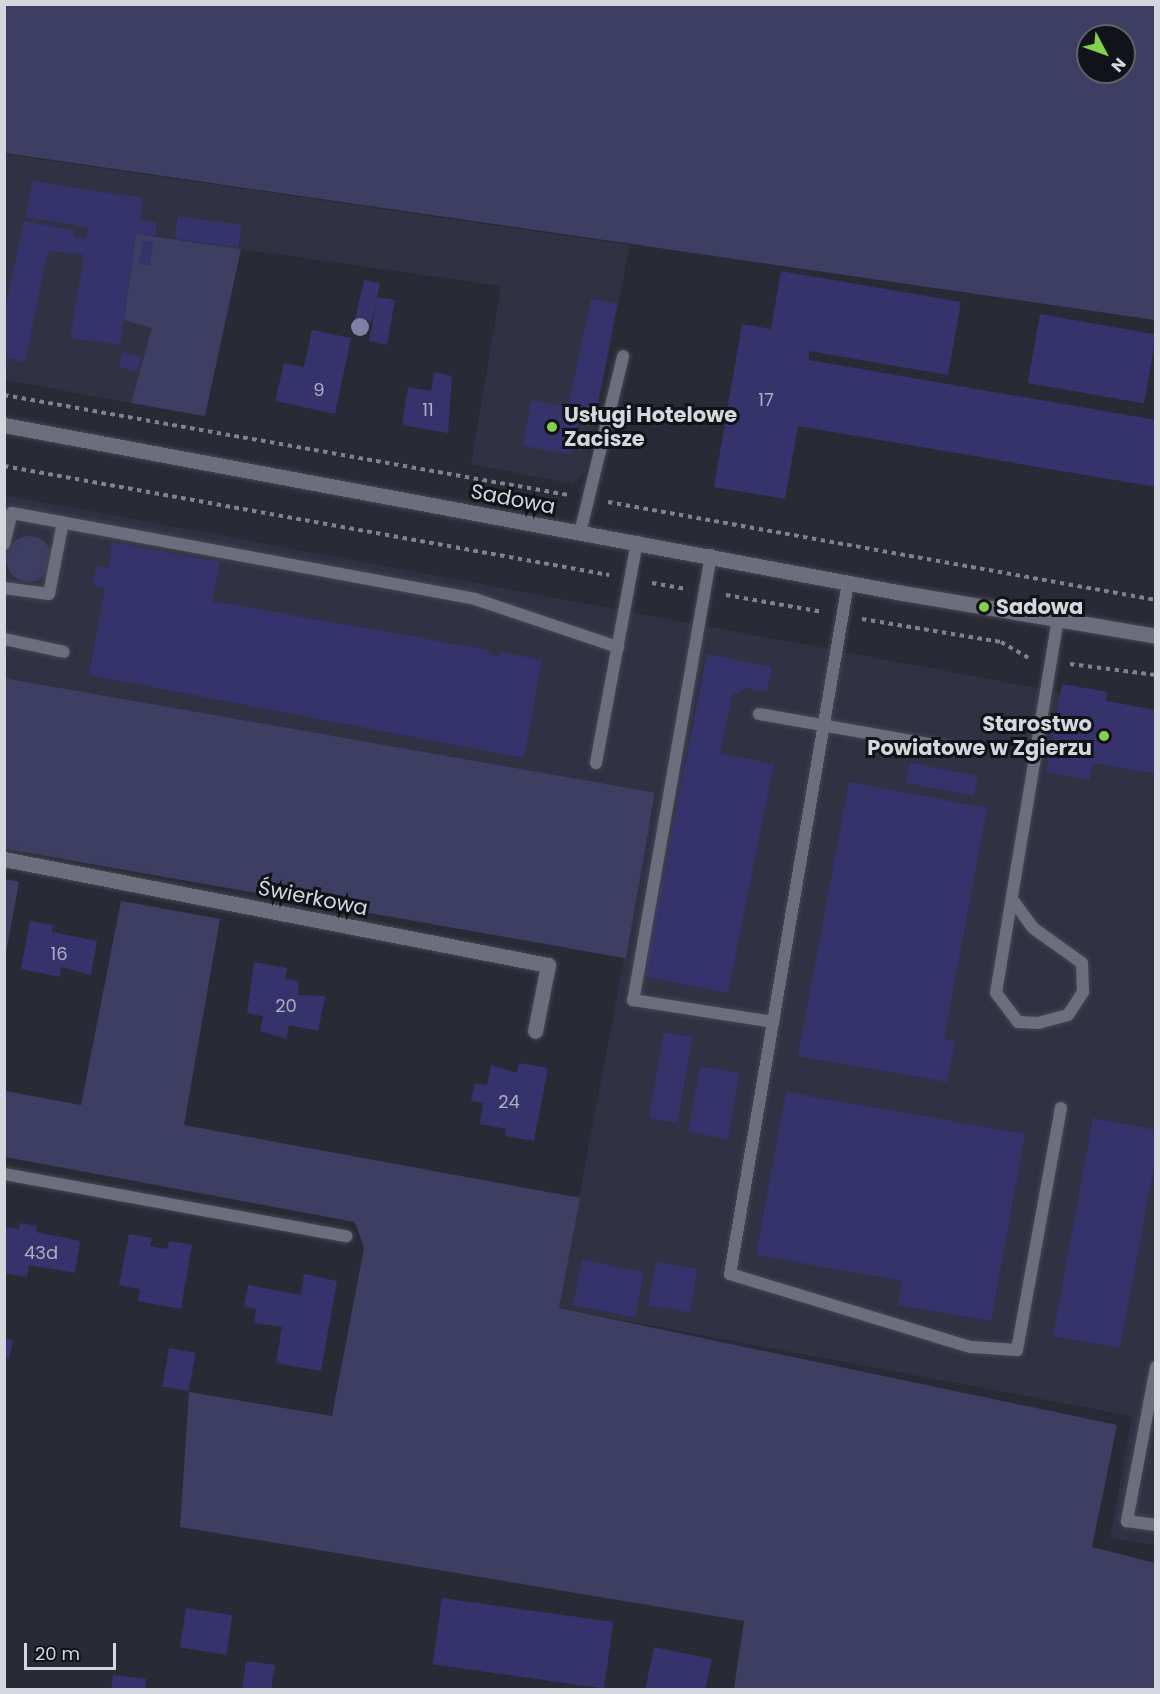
<!DOCTYPE html>
<html>
<head>
<meta charset="utf-8">
<style>
  body { margin:0 }
  #map { position:relative; width:1160px; height:1694px; overflow:hidden; background:#292a36; font-family:Poppins,sans-serif }
  div>[style] { position:absolute }
  .built>* { inset:0; background:#313144 }
  .green>* { inset:0; background:#3e3e62; transform-origin:0 0 }
  .round { border-radius:50% }
  .building>* { inset:0; background:#36326c; transform-origin:0 0 }
  .path>* { height:4px; margin-top:-2px; transform-origin:0; background:repeating-linear-gradient(90deg,#81828c 0 4.5px,transparent 0 9px) }
  .roads { filter:drop-shadow(0 0 2px #45454f) drop-shadow(0 0 2px #45454f) }
  .lane>* { height:12px; margin:-6px; padding:0 6px; transform-origin:6px; border-radius:6px; background:#6d6e7d }
  .street>* { height:15px; margin:-7.5px; padding:0 7.5px; transform-origin:7.5px; border-radius:7.5px; background:#6d6e7d }
  .secondary>* { height:15px; margin:-7.5px; padding:0 7.5px; transform-origin:7.5px; border-radius:7.5px; background:#6d6e7d }
  .trees>* { width:18px; height:18px; margin:-9px; border-radius:50%; background:#7e80a3 }
  .dots>* { width:16px; height:16px; translate:-50% -50%; box-sizing:border-box; border:3px solid #121318; border-radius:50% }
  span { translate:-50% -50%; white-space:nowrap; text-align:center; line-height:1.15; -webkit-text-stroke:6px #121318; paint-order:stroke }
  .number-label { font-size:18px; color:#aeadc2 }
  .number-label span { -webkit-text-stroke-width:0 }
  .poi-label { font-size:21px; color:#d6d6df; font-weight:700 }
  .left { translate:0 -50%; text-align:left }
  .right { translate:-100% -50%; text-align:right }
  .street-label { font-size:21px; color:#d6d6df }
  .frame { position:absolute; inset:0; border:6px solid #d6d6df; pointer-events:none }
  .north { position:absolute; left:1076px; top:24px; width:60px; height:60px; box-sizing:border-box; background:#121318; border:2px solid #606168; border-radius:50%; rotate:131deg; font-size:16px; font-weight:700; line-height:24px; text-align:center; color:#d6d6df }
  .north::after { content:''; display:block; margin:auto; width:21px; height:27px; background:#84d04e; clip-path:polygon(50% 0,100% 100%,50% 72%,0 100%) }
  .scale { position:absolute; left:24px; top:1643px; width:92px; height:27px; box-sizing:border-box; border:3px solid #d6d6df; border-top:0; padding-left:8px; font-size:18px; line-height:21px; white-space:nowrap; color:#d6d6df; -webkit-text-stroke:4px #121318; paint-order:stroke }
</style>
</head>
<body>
<div id="map">
  <div class="built">
    <div style="clip-path:polygon(5px 154px,630px 245px,585px 472px,573px 484px,471px 464px,501px 286px,136px 234px,127px 303px,153px 328px,131px 403px,5px 380px)"></div>
    <div style="clip-path:polygon(4px 495px,1155px 710px,1155px 1545px,1110px 1538px,1132px 1416px,558px 1308px,655px 795px,5px 678px)"></div>
  </div>
  <div class="green">
    <div style="clip-path:polygon(evenodd,5px 4px,1155px 5px,1155px 320px,5px 153px,5px 4px,1088px 36px,1124px 36px,1124px 72px,1088px 72px,1088px 36px)"></div>
    <div style="clip-path:polygon(136px 234px,241px 249px,205px 416px,131px 403px,152px 328px,124px 320px)"></div>
    <div class="round" style="left:6px;top:536px;width:46px;height:46px"></div>
    <div style="left:4px;top:678px;width:661px;height:168px;rotate:10deg"></div>
    <div style="clip-path:polygon(5px 879px,19px 882px,5px 958px,4px 879px)"></div>
    <div style="clip-path:polygon(121px 901px,220px 919px,184px 1125px,580px 1198px,559px 1308px,1117px 1425px,1092px 1547px,1155px 1563px,1155px 1689px,734px 1689px,744px 1621px,180px 1527px,189px 1392px,332px 1416px,364px 1248px,355px 1222px,5px 1157px,5px 1091px,81px 1105px)"></div>
  </div>
  <div class="building">
    <div style="clip-path:polygon(32px 181px,143px 198px,140px 220px,157px 223px,155px 237px,136px 234px,120px 345px,70px 338px,84px 255px,48px 251px,25px 362px,8px 358px,7px 366px,4px 313px,24px 221px,74px 230px,73px 236px,86px 239px,88px 227px,26px 217px)"></div>
    <div style="left:178px;top:216px;width:64px;height:23px;rotate:8deg"></div>
    <div style="left:143px;top:240px;width:11px;height:24px;rotate:10deg"></div>
    <div style="clip-path:polygon(781px 271px,961px 302px,948px 375px,809px 351px,809px 360px,1156px 420px,1156px 487px,798px 426px,785px 499px,714px 487px,742px 324px,771px 329px)"></div>
    <div style="clip-path:polygon(364px 280px,380px 283px,377px 297px,395px 300px,387px 345px,369px 341px,376px 305px,371px 322px,355px 319px)"></div>
    <div style="clip-path:polygon(591px 299px,617px 304px,596px 414px,581px 411px,572px 454px,523px 446px,531px 400px,568px 407px)"></div>
    <div style="left:1040px;top:314px;width:118px;height:70px;rotate:10deg"></div>
    <div style="clip-path:polygon(312px 330px,351px 338px,335px 414px,275px 401px,284px 363px,304px 367px)"></div>
    <div style="left:123px;top:352px;width:19px;height:15px;rotate:16deg"></div>
    <div style="clip-path:polygon(434px 372px,452px 376px,448px 433px,402px 425px,408px 387px,431px 391px)"></div>
    <div style="clip-path:polygon(112px 542px,220px 562px,212px 601px,489px 650px,488px 654px,499px 657px,500px 652px,542px 660px,524px 758px,89px 675px,105px 588px,93px 585px,96px 566px,109px 568px)"></div>
    <div style="clip-path:polygon(707px 654px,772px 667px,767px 692px,745px 688px,732px 696px,720px 753px,774px 764px,728px 993px,643px 976px)"></div>
    <div style="clip-path:polygon(1062px 684px,1108px 692px,1106px 701px,1156px 710px,1156px 774px,1093px 763px,1089px 780px,1046px 772px)"></div>
    <div style="left:910px;top:763px;width:69px;height:20px;rotate:11deg"></div>
    <div style="clip-path:polygon(849px 782px,987px 808px,944px 1039px,955px 1041px,947px 1082px,798px 1056px)"></div>
    <div style="clip-path:polygon(30px 921px,53px 925px,52px 932px,97px 941px,91px 975px,61px 967px,60px 977px,21px 969px)"></div>
    <div style="clip-path:polygon(254px 962px,287px 968px,285px 979px,298px 981px,298px 995px,325px 996px,318px 1031px,289px 1025px,286px 1039px,260px 1031px,263px 1016px,247px 1013px)"></div>
    <div style="left:664px;top:1032px;width:29px;height:87px;rotate:10deg"></div>
    <div style="clip-path:polygon(519px 1063px,548px 1068px,534px 1141px,505px 1136px,506px 1129px,480px 1124px,483px 1103px,471px 1101px,475px 1083px,487px 1085px,491px 1065px,517px 1073px)"></div>
    <div style="left:700px;top:1066px;width:40px;height:67px;rotate:10deg"></div>
    <div style="clip-path:polygon(786px 1092px,1025px 1134px,991px 1321px,898px 1305px,902px 1281px,756px 1255px)"></div>
    <div style="clip-path:polygon(1093px 1118px,1156px 1130px,1156px 1156px,1120px 1348px,1053px 1336px)"></div>
    <div style="clip-path:polygon(20px 1223px,37px 1226px,36px 1232px,80px 1241px,75px 1273px,29px 1265px,27px 1277px,4px 1273px,4px 1227px,19px 1229px)"></div>
    <div style="clip-path:polygon(129px 1234px,152px 1238px,150px 1246px,167px 1249px,169px 1241px,192px 1245px,181px 1309px,138px 1301px,140px 1289px,119px 1285px)"></div>
    <div style="left:582px;top:1260px;width:63px;height:46px;rotate:11deg"></div>
    <div style="left:656px;top:1262px;width:42px;height:44px;rotate:10deg"></div>
    <div style="clip-path:polygon(304px 1274px,337px 1281px,321px 1371px,276px 1363px,282px 1327px,254px 1323px,256px 1309px,244px 1307px,248px 1285px,301px 1295px)"></div>
    <div style="clip-path:polygon(4px 1338px,13px 1340px,9px 1359px,4px 1358px)"></div>
    <div style="left:169px;top:1348px;width:27px;height:39px;rotate:10deg"></div>
    <div style="left:442px;top:1598px;width:173px;height:67px;rotate:8deg"></div>
    <div style="left:186px;top:1608px;width:47px;height:40px;rotate:9deg"></div>
    <div style="clip-path:polygon(654px 1647px,712px 1659px,705px 1690px,645px 1690px)"></div>
    <div style="clip-path:polygon(246px 1661px,275px 1665px,271px 1690px,242px 1690px)"></div>
    <div style="clip-path:polygon(113px 1675px,146px 1679px,145px 1690px,111px 1690px)"></div>
  </div>
  <div class="path">
    <div style="left:4px;top:395px;width:573px;rotate:10.05deg"></div>
    <div style="left:4px;top:466px;width:615px;rotate:10.21deg"></div>
    <div style="left:608px;top:502px;width:557px;rotate:10.14deg"></div>
    <div style="left:652px;top:583px;width:35px;rotate:10deg"></div>
    <div style="left:726px;top:595px;width:97px;rotate:10deg"></div>
    <div style="left:862px;top:619px;width:141px;rotate:9.4deg"></div>
    <div style="left:1001px;top:642px;width:34px;rotate:30deg"></div>
    <div style="left:1070px;top:664px;width:87px;rotate:7.3deg"></div>
  </div>
  <div class="roads">
    <div class="lane">
      <div style="left:580px;top:533px;width:182px;rotate:-76.3deg"></div>
      <div style="left:4px;top:544px;width:32px;rotate:-76deg"></div>
      <div style="left:12px;top:513px;width:471px;rotate:10.5deg"></div>
      <div style="left:475px;top:599px;width:151px;rotate:18.6deg"></div>
      <div style="left:711px;top:555px;width:452px;rotate:99.9deg"></div>
      <div style="left:633px;top:1000px;width:142px;rotate:8.9deg"></div>
      <div style="left:848px;top:583px;width:701px;rotate:99.69deg"></div>
      <div style="left:730px;top:1274px;width:252px;rotate:16.9deg"></div>
      <div style="left:971px;top:1347px;width:46px;rotate:3.7deg"></div>
      <div style="left:1017px;top:1350px;width:246px;rotate:-79.7deg"></div>
      <div style="left:4px;top:588px;width:45px;rotate:7.6deg"></div>
      <div style="left:49px;top:594px;width:73px;rotate:-79deg"></div>
      <div style="left:4px;top:639px;width:61px;rotate:12.2deg"></div>
      <div style="left:759px;top:714px;width:196px;rotate:10deg"></div>
      <div style="left:596px;top:763px;width:225px;rotate:-79.5deg"></div>
      <div style="left:1012px;top:899px;width:36px;rotate:54deg"></div>
      <div style="left:1033px;top:928px;width:60px;rotate:35.5deg"></div>
      <div style="left:1082px;top:963px;width:29px;rotate:88deg"></div>
      <div style="left:1083px;top:992px;width:27px;rotate:123deg"></div>
      <div style="left:1068px;top:1015px;width:30px;rotate:165deg"></div>
      <div style="left:1039px;top:1023px;width:21px;rotate:-177deg"></div>
      <div style="left:1018px;top:1022px;width:36px;rotate:-127deg"></div>
      <div style="left:996px;top:993px;width:381px;rotate:-80.6deg"></div>
      <div style="left:4px;top:1174px;width:348px;rotate:10.3deg"></div>
      <div style="left:1156px;top:1367px;width:157px;rotate:100.7deg"></div>
      <div style="left:1127px;top:1521px;width:29px;rotate:8deg"></div>
    </div>
    <div class="street">
      <div style="left:4px;top:859px;width:554px;rotate:11.03deg"></div>
      <div style="left:548px;top:965px;width:67px;rotate:101.1deg"></div>
    </div>
    <div class="secondary">
      <div style="left:4px;top:425px;width:908px;rotate:10.59deg"></div>
      <div style="left:897px;top:592px;width:263px;rotate:9.6deg"></div>
    </div>
  </div>
  <div class="trees">
    <div style="left:360px;top:327px"></div>
  </div>
  <div class="dots">
    <div style="left:552px;top:427px;background:#84d04e"></div>
    <div style="left:984px;top:607px;background:#84d04e"></div>
    <div style="left:1104px;top:736px;background:#84d04e"></div>
  </div>
  <div class="number-label">
    <span style="left:319px;top:390px">9</span>
    <span style="left:766px;top:400px">17</span>
    <span style="left:428px;top:410px">11</span>
    <span style="left:59px;top:954px">16</span>
    <span style="left:286px;top:1006px">20</span>
    <span style="left:509px;top:1102px">24</span>
    <span style="left:41px;top:1253px">43d</span>
  </div>
  <div class="poi-label">
    <span class="left" style="left:564px;top:427px">Usługi Hotelowe<br>Zacisze</span>
    <span class="left" style="left:996px;top:607px">Sadowa</span>
    <span class="right" style="left:1092px;top:736px">Starostwo<br>Powiatowe w Zgierzu</span>
  </div>
  <div class="street-label">
    <span style="left:513px;top:499px;rotate:11deg">Sadowa</span>
    <span style="left:313px;top:898px;rotate:11deg">Świerkowa</span>
  </div>
  <div class="frame"></div>
  <div class="north">N</div>
  <div class="scale">20 m</div>
</div>
</body>
</html>
